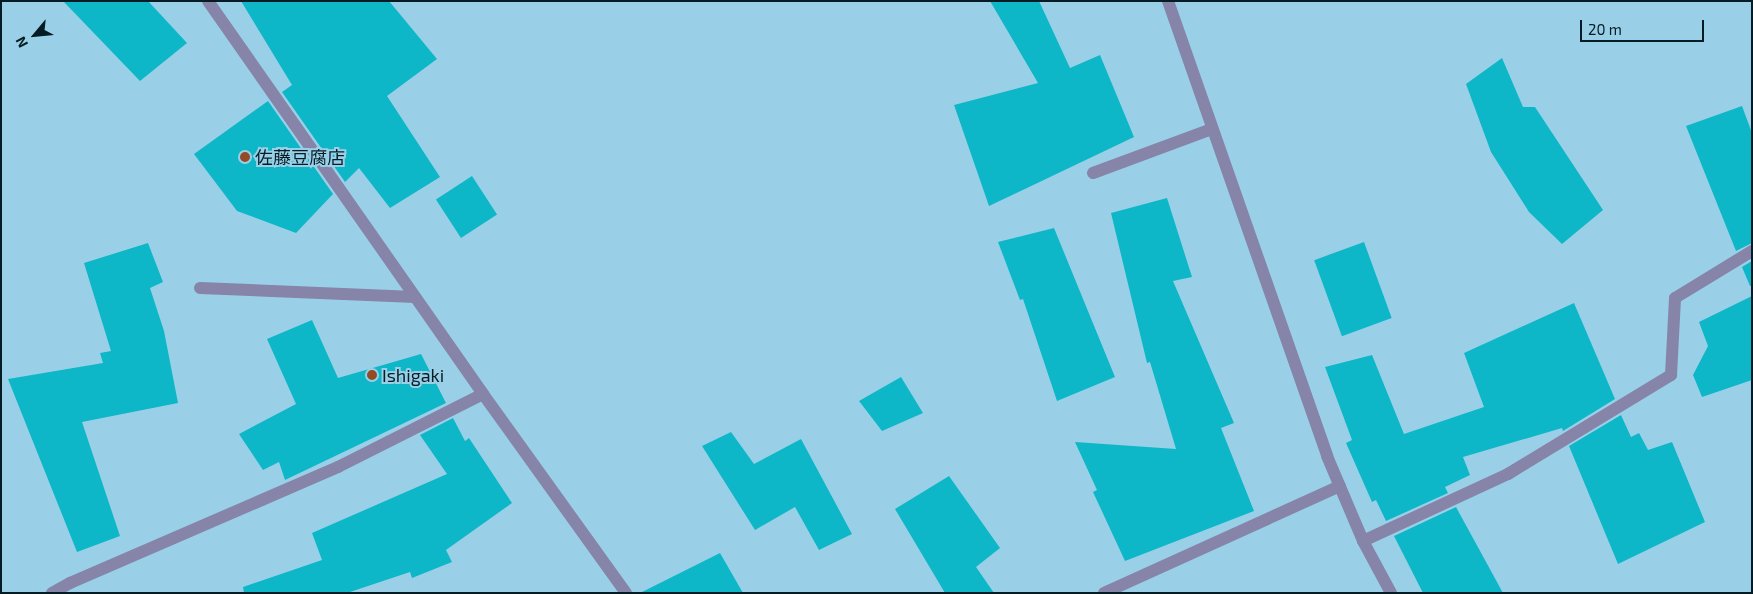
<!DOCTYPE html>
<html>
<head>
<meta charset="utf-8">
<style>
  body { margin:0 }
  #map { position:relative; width:1753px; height:594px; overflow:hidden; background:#9ad0e7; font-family:"Exo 2","Noto Sans JP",sans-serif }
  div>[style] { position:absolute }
  .building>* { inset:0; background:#0eb7c7; transform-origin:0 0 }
  .minor>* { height:12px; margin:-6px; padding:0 6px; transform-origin:6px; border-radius:6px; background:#8684a9 }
  .dots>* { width:14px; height:14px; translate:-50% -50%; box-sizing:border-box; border:2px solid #9ad0e7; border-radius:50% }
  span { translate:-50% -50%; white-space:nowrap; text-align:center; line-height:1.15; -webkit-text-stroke:4px #9ad0e7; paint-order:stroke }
  .poi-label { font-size:18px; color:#061c24 }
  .left { translate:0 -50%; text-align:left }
  .frame { position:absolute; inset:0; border:2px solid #061c24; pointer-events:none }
  .north { position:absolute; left:10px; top:10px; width:50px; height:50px; -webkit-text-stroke:4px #9ad0e7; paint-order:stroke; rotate:242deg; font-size:14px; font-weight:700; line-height:20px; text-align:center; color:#061c24 }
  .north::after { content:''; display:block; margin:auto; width:18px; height:22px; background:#061c24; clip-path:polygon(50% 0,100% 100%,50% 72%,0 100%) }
  .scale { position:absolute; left:1580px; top:20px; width:124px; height:22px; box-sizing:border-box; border:2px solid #061c24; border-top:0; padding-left:6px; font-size:15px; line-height:18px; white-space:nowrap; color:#061c24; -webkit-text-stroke:4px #9ad0e7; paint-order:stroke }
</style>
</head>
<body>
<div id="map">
  <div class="building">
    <div style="clip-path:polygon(63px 1px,148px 1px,187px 43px,140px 81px)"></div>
    <div style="clip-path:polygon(241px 1px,389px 1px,437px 59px,387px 96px,440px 177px,390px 208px,359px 168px,345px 182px,282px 92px,292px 85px)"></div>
    <div style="clip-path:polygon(990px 1px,1039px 1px,1070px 68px,1100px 55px,1134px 137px,989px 206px,954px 105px,1038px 83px)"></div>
    <div style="clip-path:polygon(1502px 58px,1523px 107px,1535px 107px,1603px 210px,1562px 244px,1529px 212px,1491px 152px,1466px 84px)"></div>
    <div style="clip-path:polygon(268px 101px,333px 194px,296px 233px,237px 211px,194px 154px)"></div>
    <div style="clip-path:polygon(1742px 106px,1752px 133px,1752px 243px,1736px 251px,1686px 126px)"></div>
    <div style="left:472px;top:176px;width:46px;height:43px;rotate:57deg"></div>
    <div style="clip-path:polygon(1167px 198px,1192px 277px,1173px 281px,1234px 423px,1221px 428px,1254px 511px,1125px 561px,1093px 492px,1097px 490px,1075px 442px,1176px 449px,1150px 362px,1147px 363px,1111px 213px)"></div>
    <div style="clip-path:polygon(1054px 228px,1115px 377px,1057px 401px,1023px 299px,1020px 300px,998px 242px)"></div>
    <div style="left:1364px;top:242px;width:81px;height:53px;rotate:70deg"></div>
    <div style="clip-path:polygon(148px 243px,163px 282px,150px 288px,164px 331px,178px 403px,82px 422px,120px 536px,77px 552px,8px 379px,103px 363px,100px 353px,111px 351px,84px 263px)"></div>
    <div style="clip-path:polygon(1752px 261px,1752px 286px,1750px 286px,1742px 267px)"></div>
    <div style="clip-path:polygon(1752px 296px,1752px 380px,1702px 397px,1693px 375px,1708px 346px,1699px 322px)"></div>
    <div style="clip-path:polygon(1574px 303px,1615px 399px,1563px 431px,1562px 428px,1463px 457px,1470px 475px,1445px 487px,1448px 493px,1386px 521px,1376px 500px,1372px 502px,1346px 443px,1352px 440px,1325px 367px,1372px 355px,1404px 434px,1484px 407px,1464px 353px)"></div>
    <div style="clip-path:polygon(312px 320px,338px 378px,421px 354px,446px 403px,285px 480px,279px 462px,263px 470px,239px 434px,296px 404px,267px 339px)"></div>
    <div style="clip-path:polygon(901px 377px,923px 413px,882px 431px,859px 401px)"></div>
    <div style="clip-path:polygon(1621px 415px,1631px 437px,1639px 433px,1648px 450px,1672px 442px,1705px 522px,1618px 564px,1569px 446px)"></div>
    <div style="clip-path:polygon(453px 418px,465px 441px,469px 438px,512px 503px,446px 550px,452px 562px,412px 578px,410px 572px,347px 593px,244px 593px,243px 587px,322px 560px,312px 533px,447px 474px,420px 435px)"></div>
    <div style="clip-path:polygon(731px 432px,754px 464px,801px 439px,852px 534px,819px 550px,795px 507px,755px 530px,702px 446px)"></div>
    <div style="clip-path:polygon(949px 476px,1000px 548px,976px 567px,994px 593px,945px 593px,895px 509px)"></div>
    <div style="clip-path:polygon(1456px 507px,1503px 593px,1423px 593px,1394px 536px)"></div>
    <div style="clip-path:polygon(720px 553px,743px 593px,640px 593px)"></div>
  </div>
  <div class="minor">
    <div style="left:208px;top:1px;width:480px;rotate:55deg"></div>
    <div style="left:483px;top:394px;width:245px;rotate:54.3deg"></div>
    <div style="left:1168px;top:1px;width:482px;rotate:70.7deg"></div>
    <div style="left:1327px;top:456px;width:92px;rotate:67deg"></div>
    <div style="left:1363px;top:541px;width:59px;rotate:61.7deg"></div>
    <div style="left:1093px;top:173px;width:127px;rotate:-20.3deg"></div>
    <div style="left:200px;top:288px;width:215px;rotate:2.4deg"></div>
    <div style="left:1363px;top:541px;width:160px;rotate:-24.8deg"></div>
    <div style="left:1508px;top:474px;width:191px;rotate:-31.3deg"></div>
    <div style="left:1671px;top:375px;width:77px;rotate:-87deg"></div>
    <div style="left:1675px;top:298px;width:90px;rotate:-31.4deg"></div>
    <div style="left:52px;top:593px;width:21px;rotate:-29deg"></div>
    <div style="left:70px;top:583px;width:292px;rotate:-23.4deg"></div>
    <div style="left:338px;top:467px;width:162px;rotate:-26.7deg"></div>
    <div style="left:1104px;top:593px;width:259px;rotate:-24.4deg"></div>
  </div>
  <div class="dots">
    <div style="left:245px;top:157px;background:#924b26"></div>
    <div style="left:372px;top:375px;background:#924b26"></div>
  </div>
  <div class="poi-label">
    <span class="left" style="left:255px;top:157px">佐藤豆腐店</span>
    <span class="left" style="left:382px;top:375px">Ishigaki</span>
  </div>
  <div class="frame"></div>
  <div class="north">N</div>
  <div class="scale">20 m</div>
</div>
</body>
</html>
